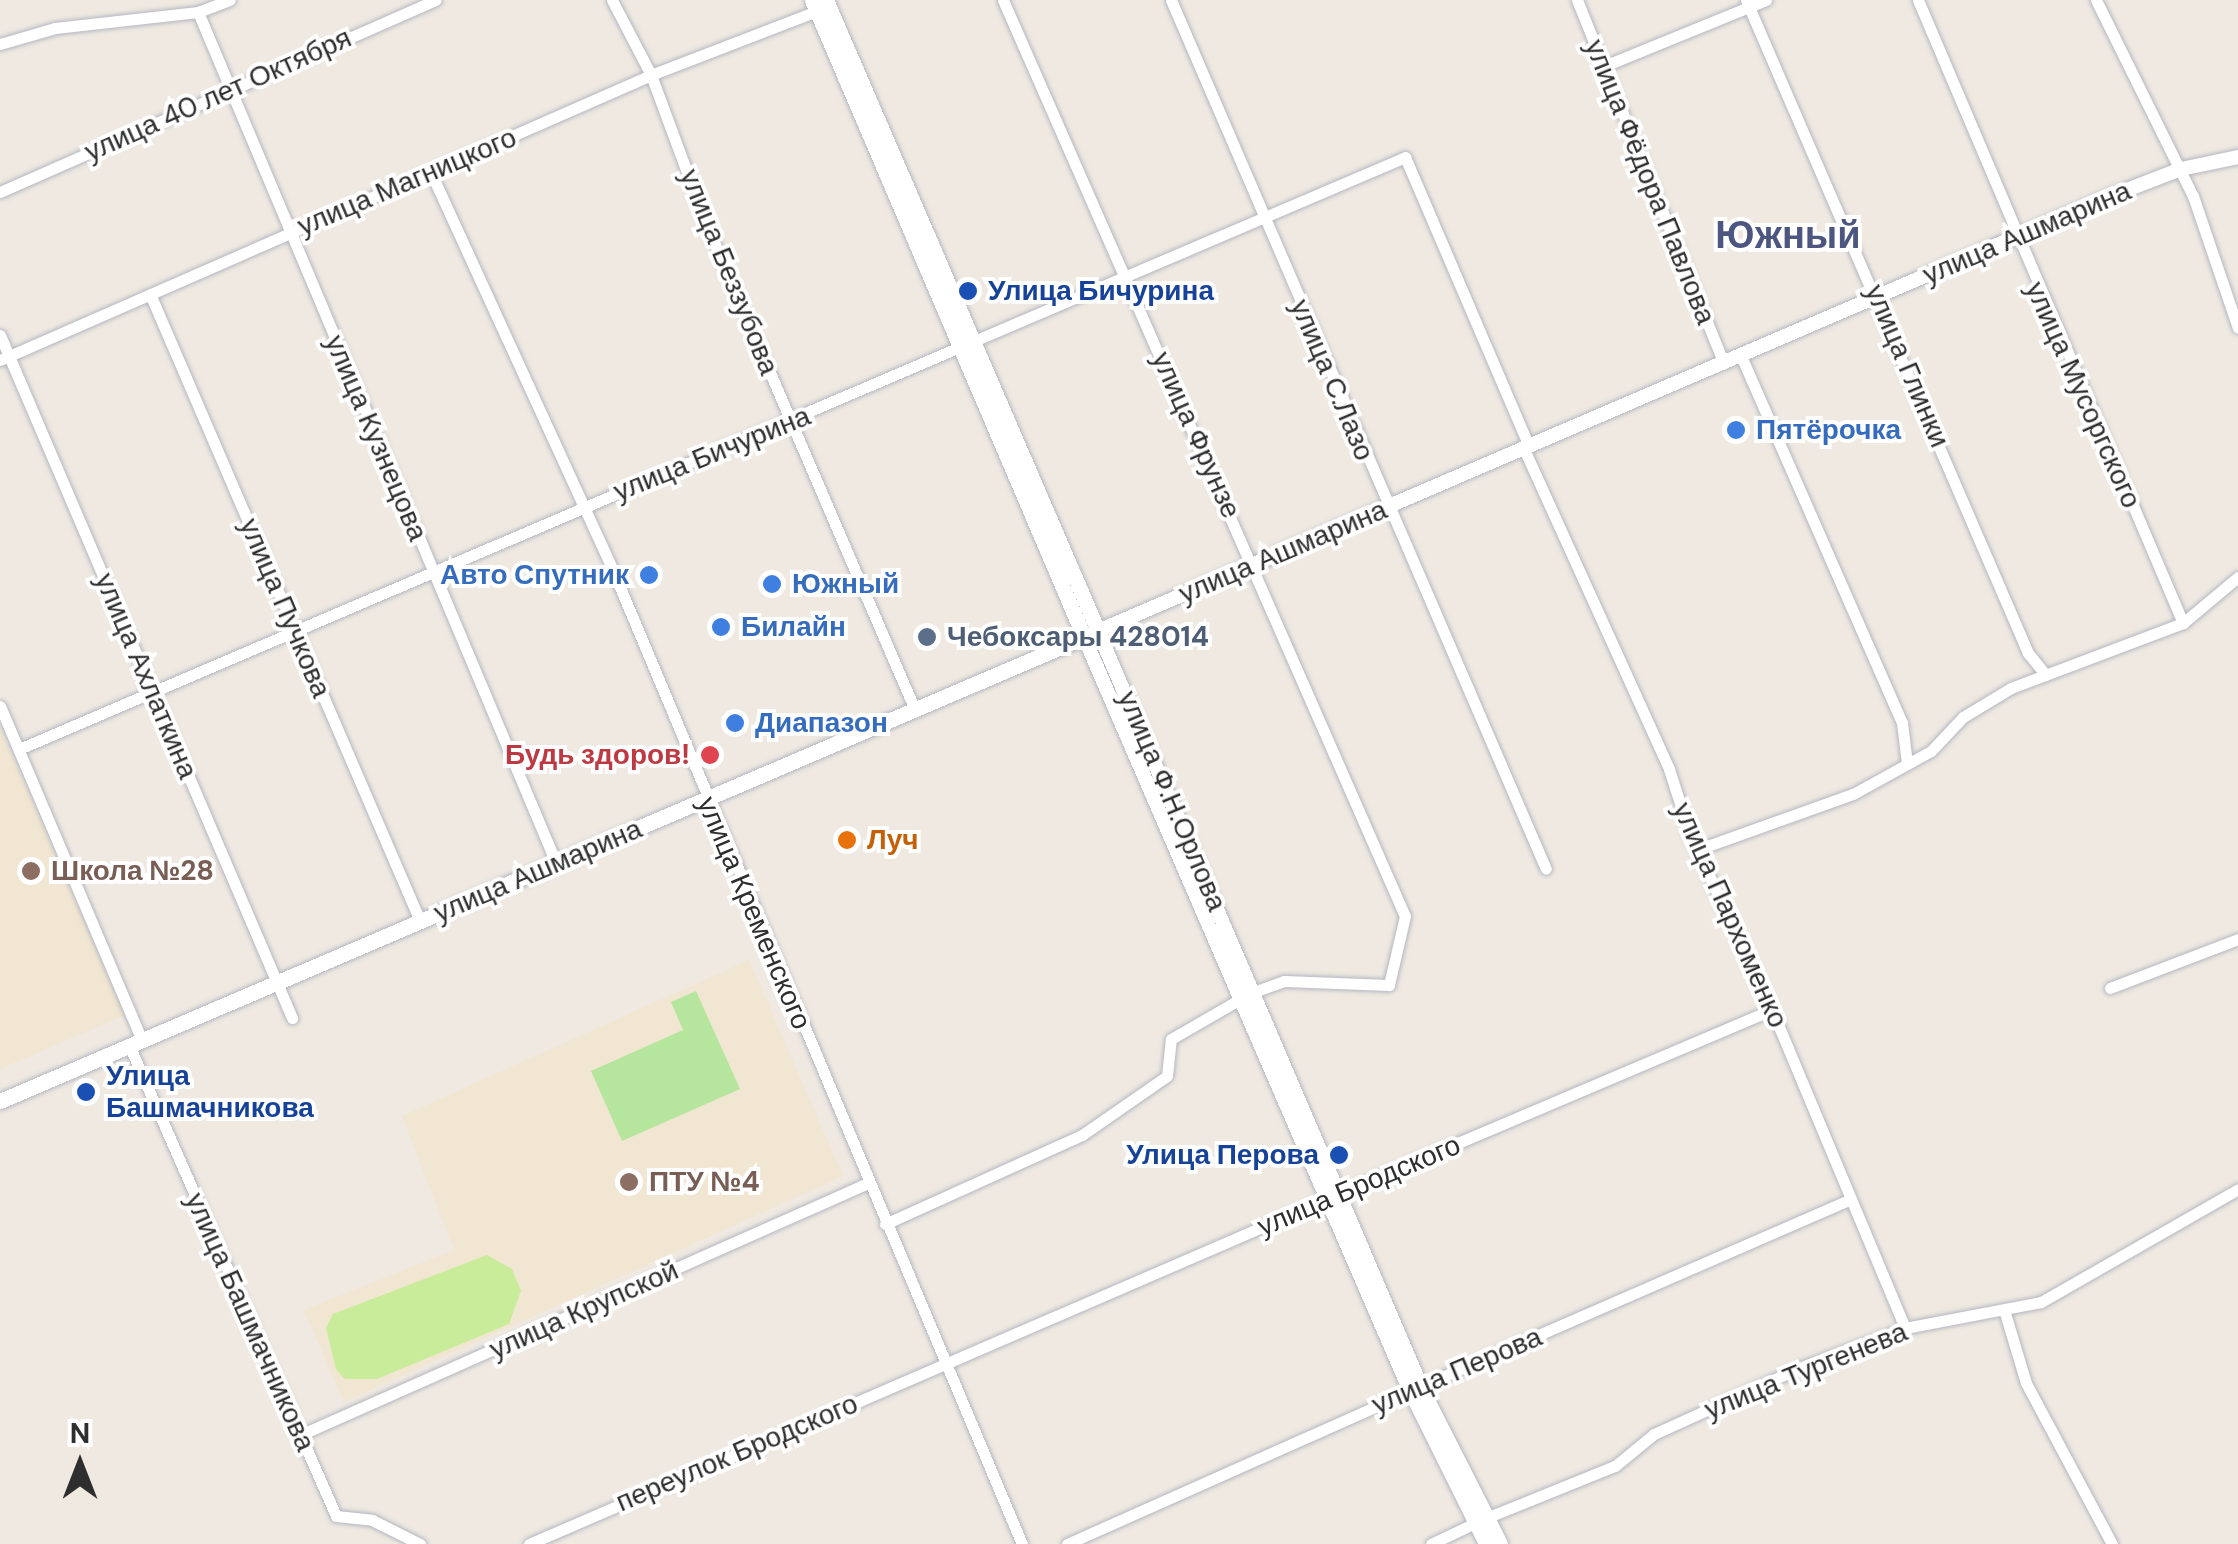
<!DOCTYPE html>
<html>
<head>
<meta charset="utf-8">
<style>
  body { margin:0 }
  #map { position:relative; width:2238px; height:1544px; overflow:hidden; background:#efe9e1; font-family:"DM Sans",sans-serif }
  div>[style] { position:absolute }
  .education>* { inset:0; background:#f0e6d1 }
  .green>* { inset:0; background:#b6e59e }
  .pitch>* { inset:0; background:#c9ec9a }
  .roads { filter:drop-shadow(0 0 2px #b4b7c1) drop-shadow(0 0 2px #b4b7c1) }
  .minor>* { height:11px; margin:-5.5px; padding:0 5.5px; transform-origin:5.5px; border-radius:5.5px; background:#fff }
  .tertiary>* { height:14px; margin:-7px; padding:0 7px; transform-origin:7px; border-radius:7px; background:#fff }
  .secondary>* { height:15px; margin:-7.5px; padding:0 7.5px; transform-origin:7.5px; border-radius:7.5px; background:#fff }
  .dots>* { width:28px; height:28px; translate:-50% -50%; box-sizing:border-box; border:5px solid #fff; border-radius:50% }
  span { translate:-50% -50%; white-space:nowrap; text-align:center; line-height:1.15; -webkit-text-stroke:8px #fff; paint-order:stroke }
  .street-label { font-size:28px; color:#2e2e2e }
  .transit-label { font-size:28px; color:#164399; font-weight:700 }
  .left { translate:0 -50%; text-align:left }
  .right { translate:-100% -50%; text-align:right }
  .shop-label { font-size:28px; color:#366cbe; font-weight:700 }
  .service-label { font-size:28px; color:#4e5e75; font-weight:700 }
  .health-label { font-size:28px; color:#be3a42; font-weight:700 }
  .food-label { font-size:28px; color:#c56008; font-weight:700 }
  .education-label { font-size:28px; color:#785e54; font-weight:700 }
  .district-label { font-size:38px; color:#4d5680; font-weight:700 }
  .north { position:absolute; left:30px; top:1414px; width:100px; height:100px; -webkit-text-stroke:8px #fff; paint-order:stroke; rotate:0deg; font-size:28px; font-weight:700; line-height:40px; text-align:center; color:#2e2e2e }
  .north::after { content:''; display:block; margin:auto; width:35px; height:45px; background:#2e2e2e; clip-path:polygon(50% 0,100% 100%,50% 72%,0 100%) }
</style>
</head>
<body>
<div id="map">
  <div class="education">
    <div style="clip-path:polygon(0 727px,125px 1015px,0 1069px)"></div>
    <div style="clip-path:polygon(749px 960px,843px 1176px,344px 1402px,304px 1310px,454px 1250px,402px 1116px)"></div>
  </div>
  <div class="green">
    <div style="clip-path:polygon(696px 991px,740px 1089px,622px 1141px,591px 1071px,683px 1030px,671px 1002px)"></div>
  </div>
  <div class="pitch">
    <div style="clip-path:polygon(487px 1255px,512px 1269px,521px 1291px,509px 1324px,377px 1379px,345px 1379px,336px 1369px,326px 1328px,333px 1314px)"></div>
  </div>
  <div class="roads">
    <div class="minor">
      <div style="left:612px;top:0;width:85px;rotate:62.5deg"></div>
      <div style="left:651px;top:75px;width:161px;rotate:69.7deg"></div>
      <div style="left:707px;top:226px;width:527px;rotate:66.74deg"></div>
      <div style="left:1003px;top:0;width:1000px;rotate:66.31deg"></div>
      <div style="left:1405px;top:916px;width:71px;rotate:103.1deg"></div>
      <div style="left:1389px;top:985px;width:105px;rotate:-177.8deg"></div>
      <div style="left:1284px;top:981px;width:32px;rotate:160deg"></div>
      <div style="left:1171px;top:0;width:946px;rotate:66.66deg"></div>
      <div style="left:1577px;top:0;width:392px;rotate:68deg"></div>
      <div style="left:1746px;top:0;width:711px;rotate:66.64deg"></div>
      <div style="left:2028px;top:653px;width:28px;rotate:51deg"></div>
      <div style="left:1918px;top:0;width:677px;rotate:66.96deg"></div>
      <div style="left:2096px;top:0;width:219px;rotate:63.7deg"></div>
      <div style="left:2193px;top:196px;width:139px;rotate:71.2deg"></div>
      <div style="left:198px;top:12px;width:923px;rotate:67.18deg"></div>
      <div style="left:0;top:44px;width:57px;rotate:-16.2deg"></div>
      <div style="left:55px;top:28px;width:144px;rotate:-6.4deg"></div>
      <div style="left:198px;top:12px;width:34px;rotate:-21deg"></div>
      <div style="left:1604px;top:66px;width:175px;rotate:-22.2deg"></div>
      <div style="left:432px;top:175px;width:438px;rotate:65.4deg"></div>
      <div style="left:614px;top:573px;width:1053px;rotate:67.21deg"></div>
      <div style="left:0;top:192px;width:476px;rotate:-23.8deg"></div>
      <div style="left:150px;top:294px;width:683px;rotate:66.7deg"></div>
      <div style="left:0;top:335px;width:743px;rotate:66.85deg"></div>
      <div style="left:974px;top:341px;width:469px;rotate:-23.1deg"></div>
      <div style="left:1405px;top:157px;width:314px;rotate:66.8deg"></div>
      <div style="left:1741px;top:356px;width:401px;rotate:66.3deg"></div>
      <div style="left:1902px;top:723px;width:40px;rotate:82.9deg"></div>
      <div style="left:0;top:360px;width:711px;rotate:-23.64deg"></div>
      <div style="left:651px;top:75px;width:178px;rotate:-21.1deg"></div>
      <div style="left:1524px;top:449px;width:351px;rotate:65.6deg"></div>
      <div style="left:1669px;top:769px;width:69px;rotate:72.3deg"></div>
      <div style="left:1690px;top:835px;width:193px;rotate:64.9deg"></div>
      <div style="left:1772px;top:1010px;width:345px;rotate:67.3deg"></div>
      <div style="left:0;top:706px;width:363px;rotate:67deg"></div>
      <div style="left:19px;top:749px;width:1026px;rotate:-23.14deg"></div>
      <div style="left:1699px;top:849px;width:164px;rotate:-19.7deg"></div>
      <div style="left:1853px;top:794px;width:89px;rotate:-28.9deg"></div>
      <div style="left:1931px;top:751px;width:47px;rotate:-46.7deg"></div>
      <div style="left:1963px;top:717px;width:56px;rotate:-31.1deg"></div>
      <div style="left:2011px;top:688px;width:184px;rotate:-20.7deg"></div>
      <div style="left:2183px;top:623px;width:72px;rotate:-39.9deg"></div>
      <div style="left:2110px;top:988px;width:137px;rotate:-20.9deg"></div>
      <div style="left:129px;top:1045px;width:514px;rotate:66.27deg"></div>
      <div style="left:336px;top:1516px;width:36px;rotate:6deg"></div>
      <div style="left:372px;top:1520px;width:54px;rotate:26.6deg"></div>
      <div style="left:1340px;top:1193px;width:469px;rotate:-23deg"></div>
      <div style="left:885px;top:1224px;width:216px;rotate:-24.3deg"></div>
      <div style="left:1082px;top:1135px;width:103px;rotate:-34.8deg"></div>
      <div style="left:1167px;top:1076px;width:37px;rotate:-84deg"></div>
      <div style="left:1171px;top:1039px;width:82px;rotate:-30deg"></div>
      <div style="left:2005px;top:1313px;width:73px;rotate:73.3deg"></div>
      <div style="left:2026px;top:1383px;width:183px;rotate:61.9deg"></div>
      <div style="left:1421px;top:1386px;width:466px;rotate:-23.5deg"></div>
      <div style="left:300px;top:1435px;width:621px;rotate:-23.93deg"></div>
      <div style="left:1486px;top:1518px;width:139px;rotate:-22deg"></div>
      <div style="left:1615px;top:1466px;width:50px;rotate:-39.4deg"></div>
      <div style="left:1654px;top:1434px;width:152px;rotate:-24.5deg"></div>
      <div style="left:1792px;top:1371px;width:121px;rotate:-20.8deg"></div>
      <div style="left:1905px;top:1328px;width:138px;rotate:-10.8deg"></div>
      <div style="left:2041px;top:1302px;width:227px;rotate:-29.8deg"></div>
      <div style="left:529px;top:1544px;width:872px;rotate:-23.39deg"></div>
      <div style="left:1067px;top:1544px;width:376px;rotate:-24deg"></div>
      <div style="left:1431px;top:1544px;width:49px;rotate:-25.5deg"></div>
    </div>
    <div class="tertiary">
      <div style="left:1084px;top:637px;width:821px;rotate:66.62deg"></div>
      <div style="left:1410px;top:1391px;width:171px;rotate:63.6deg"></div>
      <div style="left:1501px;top:1544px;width:177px;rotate:-116.9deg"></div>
      <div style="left:1421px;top:1386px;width:821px;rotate:-113.16deg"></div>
      <div style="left:1098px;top:631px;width:1102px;rotate:-23.24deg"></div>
      <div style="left:2111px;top:196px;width:75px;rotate:-21.1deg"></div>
      <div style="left:2181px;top:169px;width:58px;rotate:-11.9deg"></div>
    </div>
    <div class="secondary">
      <div style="left:812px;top:0;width:693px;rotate:66.88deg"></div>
      <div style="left:0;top:1101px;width:1194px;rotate:-23.17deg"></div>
      <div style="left:1098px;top:631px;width:687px;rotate:-113.32deg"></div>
    </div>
  </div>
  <div class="dots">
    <div style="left:968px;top:291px;background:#1a4fb4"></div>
    <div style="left:1736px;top:430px;background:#3f7fe0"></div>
    <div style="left:649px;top:575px;background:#3f7fe0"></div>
    <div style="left:772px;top:584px;background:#3f7fe0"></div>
    <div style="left:721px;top:627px;background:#3f7fe0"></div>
    <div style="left:927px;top:637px;background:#5c6f8a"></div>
    <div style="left:735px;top:723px;background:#3f7fe0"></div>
    <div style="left:710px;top:755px;background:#e0444e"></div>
    <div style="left:847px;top:840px;background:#e8710a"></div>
    <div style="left:31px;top:871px;background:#8d6e63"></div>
    <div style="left:86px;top:1092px;background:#1a4fb4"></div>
    <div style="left:1339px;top:1155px;background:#1a4fb4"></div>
    <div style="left:629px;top:1182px;background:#8d6e63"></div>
  </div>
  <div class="street-label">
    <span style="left:218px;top:95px;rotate:-24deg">улица 40 лет Октября</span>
    <span style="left:407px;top:182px;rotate:-23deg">улица Магницкого</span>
    <span style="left:1650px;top:182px;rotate:68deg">улица Фёдора Павлова</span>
    <span style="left:2027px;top:233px;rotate:-23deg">улица Ашмарина</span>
    <span style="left:729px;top:272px;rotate:68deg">улица Беззубова</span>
    <span style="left:1907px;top:366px;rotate:67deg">улица Глинки</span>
    <span style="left:1332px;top:380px;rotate:67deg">улица С.Лазо</span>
    <span style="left:2083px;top:395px;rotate:66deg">улица Мусоргского</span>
    <span style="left:1196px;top:435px;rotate:66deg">улица Фрунзе</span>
    <span style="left:376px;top:438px;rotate:67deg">улица Кузнецова</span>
    <span style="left:712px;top:454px;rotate:-22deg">улица Бичурина</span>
    <span style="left:1283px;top:552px;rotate:-23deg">улица Ашмарина</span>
    <span style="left:285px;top:608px;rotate:67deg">улица Пучкова</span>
    <span style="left:146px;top:676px;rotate:67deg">улица Ахлаткина</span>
    <span style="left:1172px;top:801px;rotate:67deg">улица Ф.Н.Орлова</span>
    <span style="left:538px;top:871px;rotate:-23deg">улица Ашмарина</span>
    <span style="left:754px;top:913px;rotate:67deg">улица Кременского</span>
    <span style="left:1730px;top:915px;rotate:66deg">улица Пархоменко</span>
    <span style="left:1359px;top:1186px;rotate:-23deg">улица Бродского</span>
    <span style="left:584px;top:1310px;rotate:-24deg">улица Крупской</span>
    <span style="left:250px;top:1322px;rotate:66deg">улица Башмачникова</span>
    <span style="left:1457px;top:1371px;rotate:-23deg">улица Перова</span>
    <span style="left:1806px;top:1371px;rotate:-22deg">улица Тургенева</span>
    <span style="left:737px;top:1453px;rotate:-23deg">переулок Бродского</span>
  </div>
  <div class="transit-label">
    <span class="left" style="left:988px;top:291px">Улица Бичурина</span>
    <span class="left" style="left:106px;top:1092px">Улица<br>Башмачникова</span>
    <span class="right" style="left:1319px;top:1155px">Улица Перова</span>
  </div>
  <div class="shop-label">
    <span class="left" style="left:1756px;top:430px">Пятёрочка</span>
    <span class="right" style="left:629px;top:575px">Авто Спутник</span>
    <span class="left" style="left:792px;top:584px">Южный</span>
    <span class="left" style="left:741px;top:627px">Билайн</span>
    <span class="left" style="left:755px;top:723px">Диапазон</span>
  </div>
  <div class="service-label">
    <span class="left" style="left:947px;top:637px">Чебоксары 428014</span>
  </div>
  <div class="health-label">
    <span class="right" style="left:690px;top:755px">Будь здоров!</span>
  </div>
  <div class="food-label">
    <span class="left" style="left:867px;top:840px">Луч</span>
  </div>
  <div class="education-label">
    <span class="left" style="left:51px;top:871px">Школа №28</span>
    <span class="left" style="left:649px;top:1182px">ПТУ №4</span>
  </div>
  <div class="district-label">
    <span style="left:1788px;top:236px">Южный</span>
  </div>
  <div class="north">N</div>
</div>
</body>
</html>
